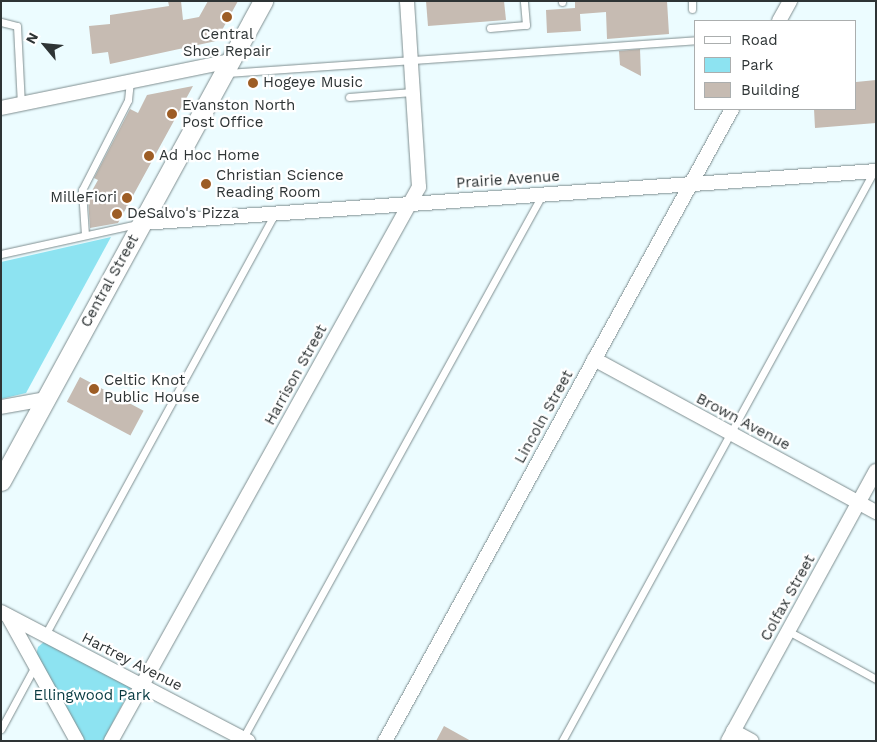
<!DOCTYPE html>
<html>
<head>
<meta charset="utf-8">
<style>
  body { margin:0 }
  #map { position:relative; width:877px; height:742px; overflow:hidden; background:#ecfcff; font-family:"Work Sans",sans-serif }
  div>[style] { position:absolute }
  .green>* { inset:0; background:#8de3f1 }
  .building>* { inset:0; background:#c6bbb2; transform-origin:0 0 }
  .roads { filter:drop-shadow(0 0 1px #7f8e90) drop-shadow(0 0 1px #7f8e90) }
  .service>* { height:7px; margin:-3.5px; padding:0 3.5px; transform-origin:3.5px; border-radius:3.5px; background:#fff }
  .minor>* { height:14px; margin:-7px; padding:0 7px; transform-origin:7px; border-radius:7px; background:#fff }
  .secondary>* { height:19px; margin:-9.5px; padding:0 9.5px; transform-origin:9.5px; border-radius:9.5px; background:#fff }
  .dots>* { width:14px; height:14px; translate:-50% -50%; box-sizing:border-box; border:2px solid #fff; border-radius:50% }
  span { translate:-50% -50%; white-space:nowrap; text-align:center; line-height:1.15; -webkit-text-stroke:4.5px #fff; paint-order:stroke }
  .poi-label { font-size:15px; color:#2e3435 }
  .left { translate:0 -50%; text-align:left }
  .right { translate:-100% -50%; text-align:right }
  .street-label { font-size:15px; color:#2e3435 }
  .park-label { font-size:15px; color:#083b42 }
  .frame { position:absolute; inset:0; border:2px solid #2e3435; pointer-events:none }
  .legend { position:absolute; left:694px; top:20px; width:162px; height:90px; box-sizing:border-box; background:#fff; border:1px solid #abaeae; margin:0; padding:6px 9px; list-style:none; font-size:15px; color:#2e3435 }
  .legend li { display:flex; align-items:center; gap:10px; height:25px }
  .legend b { width:25px; border:1px solid #abaeae }
  .north { position:absolute; left:20px; top:20px; width:50px; height:50px; -webkit-text-stroke:4px #fff; paint-order:stroke; rotate:298deg; font-size:14px; font-weight:700; line-height:20px; text-align:center; color:#2e3435 }
  .north::after { content:''; display:block; margin:auto; width:18px; height:22px; background:#2e3435; clip-path:polygon(50% 0,100% 100%,50% 72%,0 100%) }
</style>
</head>
<body>
<div id="map">
  <div class="green">
    <div style="clip-path:polygon(111px 237px,26px 393px,1px 399px,1px 262px)"></div>
    <div style="clip-path:polygon(45px 641px,131px 688px,103px 741px,84px 740px,36px 655px,38px 647px)"></div>
  </div>
  <div class="building">
    <div style="clip-path:polygon(168px 1px,181px 1px,183px 20px,199px 17px,208px 1px,238px 1px,216px 41px,110px 64px,108px 52px,92px 54px,89px 26px,110px 24px,110px 15px,169px 6px)"></div>
    <div style="clip-path:polygon(426px 1px,504px 1px,506px 20px,428px 26px)"></div>
    <div style="clip-path:polygon(575px 1px,667px 1px,669px 34px,607px 39px,606px 12px,580px 14px,581px 31px,547px 33px,546px 10px,575px 8px)"></div>
    <div style="clip-path:polygon(640px 49px,641px 76px,620px 65px,619px 51px)"></div>
    <div style="clip-path:polygon(876px 80px,876px 123px,815px 128px,814px 109px,856px 109px,856px 82px)"></div>
    <div style="clip-path:polygon(193px 86px,118px 223px,90px 228px,88px 198px,98px 180px,94px 178px,130px 109px,138px 113px,147px 95px)"></div>
    <div style="left:80px;top:377px;width:72px;height:28px;rotate:28deg"></div>
    <div style="clip-path:polygon(444px 726px,471px 741px,436px 741px)"></div>
  </div>
  <div class="roads">
    <div class="service">
      <div style="left:562px;top:1px;width:1px;rotate:90deg"></div>
      <div style="left:692px;top:1px;width:8px;rotate:90deg"></div>
      <div style="left:1px;top:22px;width:16px;rotate:14deg"></div>
      <div style="left:17px;top:26px;width:78px;rotate:87.1deg"></div>
      <div style="left:490px;top:28px;width:36px;rotate:-5deg"></div>
      <div style="left:526px;top:25px;width:24px;rotate:-95deg"></div>
      <div style="left:227px;top:73px;width:470px;rotate:-4deg"></div>
      <div style="left:349px;top:97px;width:63px;rotate:-4.5deg"></div>
      <div style="left:85px;top:235px;width:45px;rotate:-93.8deg"></div>
      <div style="left:82px;top:190px;width:101px;rotate:-62.9deg"></div>
      <div style="left:128px;top:100px;width:18px;rotate:-84deg"></div>
      <div style="left:1px;top:254px;width:140px;rotate:-12.4deg"></div>
      <div style="left:788px;top:631px;width:100px;rotate:28.6deg"></div>
      <div style="left:45px;top:635px;width:480px;rotate:-61.4deg"></div>
      <div style="left:1px;top:729px;width:72px;rotate:-61.6deg"></div>
      <div style="left:243px;top:738px;width:620px;rotate:-61.16deg"></div>
      <div style="left:562px;top:741px;width:650px;rotate:-61.31deg"></div>
    </div>
    <div class="minor">
      <div style="left:779px;top:21px;width:23px;rotate:-61deg"></div>
      <div style="left:1px;top:108px;width:234px;rotate:-11.6deg"></div>
      <div style="left:142px;top:223px;width:736px;rotate:-4.05deg"></div>
      <div style="left:594px;top:359px;width:321px;rotate:28.5deg"></div>
      <div style="left:1px;top:407px;width:46px;rotate:-10.1deg"></div>
      <div style="left:1px;top:612px;width:279px;rotate:27.6deg"></div>
      <div style="left:8px;top:616px;width:143px;rotate:61.1deg"></div>
      <div style="left:733px;top:731px;width:21px;rotate:28deg"></div>
      <div style="left:111px;top:741px;width:634px;rotate:-60.93deg"></div>
      <div style="left:419px;top:187px;width:186px;rotate:-93.7deg"></div>
      <div style="left:385px;top:741px;width:721px;rotate:-61.23deg"></div>
      <div style="left:728px;top:741px;width:308px;rotate:-61.3deg"></div>
    </div>
    <div class="secondary">
      <div style="left:1px;top:481px;width:547px;rotate:-61.37deg"></div>
    </div>
  </div>
  <div class="dots">
    <div style="left:227px;top:17px;background:#9d5d25"></div>
    <div style="left:253px;top:83px;background:#9d5d25"></div>
    <div style="left:172px;top:114px;background:#9d5d25"></div>
    <div style="left:149px;top:156px;background:#9d5d25"></div>
    <div style="left:206px;top:184px;background:#9d5d25"></div>
    <div style="left:127px;top:198px;background:#9d5d25"></div>
    <div style="left:117px;top:214px;background:#9d5d25"></div>
    <div style="left:94px;top:389px;background:#9d5d25"></div>
  </div>
  <div class="poi-label">
    <span style="left:227px;top:43px">Central<br>Shoe Repair</span>
    <span class="left" style="left:263px;top:83px">Hogeye Music</span>
    <span class="left" style="left:182px;top:114px">Evanston North<br>Post Office</span>
    <span class="left" style="left:159px;top:156px">Ad Hoc Home</span>
    <span class="left" style="left:216px;top:184px">Christian Science<br>Reading Room</span>
    <span class="right" style="left:117px;top:198px">MilleFiori</span>
    <span class="left" style="left:127px;top:214px">DeSalvo's Pizza</span>
    <span class="left" style="left:104px;top:389px">Celtic Knot<br>Public House</span>
  </div>
  <div class="street-label">
    <span style="left:508px;top:180px;rotate:-4deg">Prairie Avenue</span>
    <span style="left:110px;top:281px;rotate:-61deg">Central Street</span>
    <span style="left:296px;top:375px;rotate:-61deg">Harrison Street</span>
    <span style="left:544px;top:417px;rotate:-61deg">Lincoln Street</span>
    <span style="left:743px;top:422px;rotate:28deg">Brown Avenue</span>
    <span style="left:788px;top:598px;rotate:-61deg">Colfax Street</span>
    <span style="left:132px;top:662px;rotate:27deg">Hartrey Avenue</span>
  </div>
  <div class="park-label">
    <span style="left:92px;top:696px">Ellingwood Park</span>
  </div>
  <div class="frame"></div>
  <ul class="legend">
  <li><b style="height:6px;background:#fff"></b>Road</li>
  <li><b style="height:14px;background:#8de3f1"></b>Park</li>
  <li><b style="height:14px;background:#c6bbb2"></b>Building</li>
  </ul>
  <div class="north">N</div>
</div>
</body>
</html>
